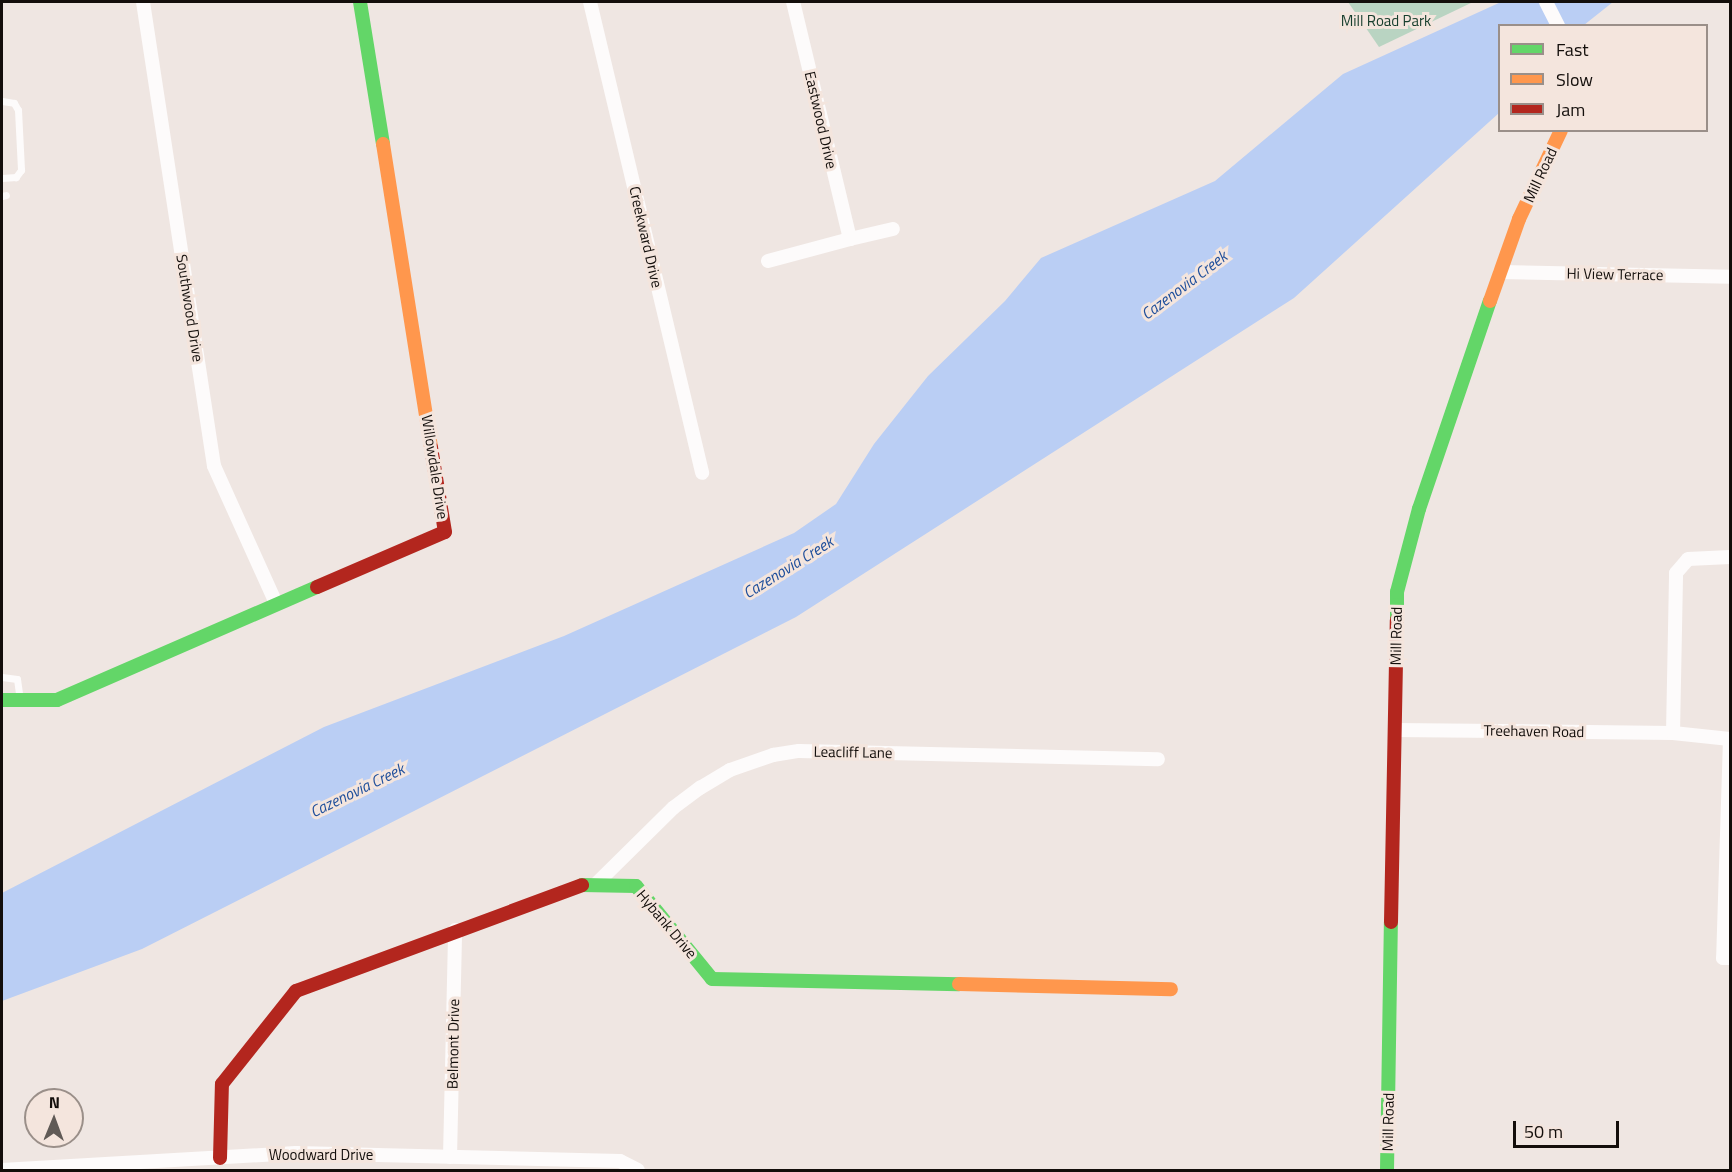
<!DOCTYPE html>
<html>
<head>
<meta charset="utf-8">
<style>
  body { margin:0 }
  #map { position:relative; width:1732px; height:1172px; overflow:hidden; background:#efe6e2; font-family:"Titillium Web",sans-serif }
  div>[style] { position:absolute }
  .green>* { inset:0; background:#b9d4c2 }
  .water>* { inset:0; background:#bacef4 }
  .lane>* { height:7px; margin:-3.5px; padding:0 3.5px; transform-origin:3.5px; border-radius:3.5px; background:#fdfbfb }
  .street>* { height:14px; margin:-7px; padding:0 7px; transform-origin:7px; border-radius:7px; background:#fdfbfb }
  .fast>* { height:14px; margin:-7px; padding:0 7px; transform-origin:7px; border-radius:7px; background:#63d668 }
  .slow>* { height:14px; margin:-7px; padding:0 7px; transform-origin:7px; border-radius:7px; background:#ff974d }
  .jam>* { height:14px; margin:-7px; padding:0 7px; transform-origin:7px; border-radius:7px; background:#b3261e }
  span { translate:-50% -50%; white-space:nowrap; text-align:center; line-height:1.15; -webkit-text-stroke:6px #f4e5dd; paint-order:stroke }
  .park-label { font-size:15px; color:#173e2d }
  .street-label { font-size:15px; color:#130e0b }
  .water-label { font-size:16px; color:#1e4e9b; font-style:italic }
  .frame { position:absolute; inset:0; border:3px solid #130e0b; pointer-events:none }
  .legend { position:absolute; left:1498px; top:24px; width:210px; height:108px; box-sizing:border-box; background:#f4e5dd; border:2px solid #9a8f89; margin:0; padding:8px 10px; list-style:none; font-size:18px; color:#130e0b }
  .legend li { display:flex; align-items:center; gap:12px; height:30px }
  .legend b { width:30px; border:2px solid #9a8f89 }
  .north { position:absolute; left:24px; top:1088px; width:60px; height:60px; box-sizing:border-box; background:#f4e5dd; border:2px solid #9a8f89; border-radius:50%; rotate:1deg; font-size:16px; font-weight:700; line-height:24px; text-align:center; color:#130e0b }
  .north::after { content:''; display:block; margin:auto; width:21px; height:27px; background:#605a56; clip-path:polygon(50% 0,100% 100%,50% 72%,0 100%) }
  .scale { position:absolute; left:1513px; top:1121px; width:106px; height:27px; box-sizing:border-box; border:3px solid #130e0b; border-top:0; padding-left:8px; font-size:18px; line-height:21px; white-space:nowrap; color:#130e0b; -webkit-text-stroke:4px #f4e5dd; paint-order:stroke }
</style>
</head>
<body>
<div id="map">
  <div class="green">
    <div style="clip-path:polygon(1348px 2px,1473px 2px,1379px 47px)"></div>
  </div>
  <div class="water">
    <div style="clip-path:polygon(1501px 2px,1613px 2px,1584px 25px,1500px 26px,1499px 113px,1294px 298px,796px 617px,142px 949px,2px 1001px,2px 893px,324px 727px,564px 636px,794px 533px,836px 504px,874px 444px,928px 376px,1005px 301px,1041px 258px,1215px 181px,1343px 74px)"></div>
  </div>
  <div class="lane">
    <div style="left:2px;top:101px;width:12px;rotate:9deg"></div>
    <div style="left:14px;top:103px;width:8px;rotate:60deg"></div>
    <div style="left:18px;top:110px;width:60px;rotate:87.1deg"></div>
    <div style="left:21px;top:170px;width:9px;rotate:126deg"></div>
    <div style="left:16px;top:177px;width:14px;rotate:176deg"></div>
    <div style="left:2px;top:196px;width:4px;rotate:-14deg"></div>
    <div style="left:2px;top:677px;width:15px;rotate:8deg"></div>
    <div style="left:17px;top:679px;width:21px;rotate:82deg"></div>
  </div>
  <div class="street">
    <div style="left:143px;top:2px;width:469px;rotate:81.3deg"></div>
    <div style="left:214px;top:466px;width:150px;rotate:65.7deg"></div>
    <div style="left:590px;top:2px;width:484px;rotate:76.6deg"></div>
    <div style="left:1546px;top:2px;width:27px;rotate:63deg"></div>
    <div style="left:850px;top:239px;width:44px;rotate:-13.1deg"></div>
    <div style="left:768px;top:261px;width:85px;rotate:-15deg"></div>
    <div style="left:850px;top:239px;width:244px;rotate:-103.5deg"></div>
    <div style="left:1500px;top:272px;width:230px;rotate:1.2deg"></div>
    <div style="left:1395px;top:730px;width:278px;rotate:0.6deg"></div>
    <div style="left:1673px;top:733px;width:57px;rotate:6deg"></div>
    <div style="left:1673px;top:733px;width:160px;rotate:-88.9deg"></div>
    <div style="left:1676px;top:573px;width:18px;rotate:-49deg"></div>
    <div style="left:1688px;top:559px;width:42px;rotate:-2.7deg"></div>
    <div style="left:1730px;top:739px;width:219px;rotate:91.8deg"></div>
    <div style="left:1723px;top:958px;width:7px"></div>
    <div style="left:595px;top:885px;width:110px;rotate:-44.6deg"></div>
    <div style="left:673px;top:808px;width:34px;rotate:-37deg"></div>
    <div style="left:700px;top:788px;width:35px;rotate:-31deg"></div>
    <div style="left:730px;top:770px;width:46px;rotate:-19.2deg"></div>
    <div style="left:773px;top:755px;width:26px;rotate:-9deg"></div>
    <div style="left:799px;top:751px;width:359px;rotate:1.3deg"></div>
    <div style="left:450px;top:1157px;width:227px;rotate:-88.7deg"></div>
    <div style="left:2px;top:1170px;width:294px;rotate:-3.3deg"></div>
    <div style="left:296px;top:1153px;width:324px;rotate:1.4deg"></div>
    <div style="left:620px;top:1161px;width:20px;rotate:27deg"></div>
  </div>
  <div class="fast">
    <div style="left:360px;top:2px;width:144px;rotate:80.8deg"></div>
    <div style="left:1397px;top:620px;width:28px;rotate:-90deg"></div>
    <div style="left:1397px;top:592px;width:86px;rotate:-75.2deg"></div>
    <div style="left:1419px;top:509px;width:220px;rotate:-71.2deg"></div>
    <div style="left:2px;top:700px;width:55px"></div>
    <div style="left:57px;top:700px;width:283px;rotate:-23.5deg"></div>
    <div style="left:582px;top:885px;width:54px;rotate:1.1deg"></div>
    <div style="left:636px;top:886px;width:120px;rotate:50.7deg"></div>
    <div style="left:712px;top:979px;width:247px;rotate:1.2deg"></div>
    <div style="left:1387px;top:1170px;width:248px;rotate:-89.1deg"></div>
  </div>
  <div class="slow">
    <div style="left:383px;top:144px;width:307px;rotate:81deg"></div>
    <div style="left:1490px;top:301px;width:87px;rotate:-70.5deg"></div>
    <div style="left:1519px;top:219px;width:98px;rotate:-64.7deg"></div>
    <div style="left:959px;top:984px;width:212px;rotate:1.4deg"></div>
  </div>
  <div class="jam">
    <div style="left:317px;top:587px;width:139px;rotate:-23.3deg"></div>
    <div style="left:445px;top:532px;width:86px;rotate:-99.4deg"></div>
    <div style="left:1391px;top:922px;width:302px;rotate:-88.9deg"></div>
    <div style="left:220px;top:1158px;width:74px;rotate:-88.5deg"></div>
    <div style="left:222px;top:1084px;width:119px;rotate:-51.5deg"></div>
    <div style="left:296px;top:991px;width:305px;rotate:-20.3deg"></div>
  </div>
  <div class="park-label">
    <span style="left:1386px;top:21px">Mill Road Park</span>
  </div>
  <div class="street-label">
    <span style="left:821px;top:120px;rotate:77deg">Eastwood Drive</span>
    <span style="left:1540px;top:175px;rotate:-65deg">Mill Road</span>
    <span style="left:646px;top:237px;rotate:77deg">Creekward Drive</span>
    <span style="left:1615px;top:274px;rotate:1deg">Hi View Terrace</span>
    <span style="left:190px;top:308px;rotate:81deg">Southwood Drive</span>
    <span style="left:435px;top:467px;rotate:81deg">Willowdale Drive</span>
    <span style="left:1396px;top:636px;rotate:-89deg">Mill Road</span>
    <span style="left:1534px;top:731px;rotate:1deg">Treehaven Road</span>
    <span style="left:853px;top:752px;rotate:1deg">Leacliff Lane</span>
    <span style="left:667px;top:924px;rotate:50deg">Hybank Drive</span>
    <span style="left:453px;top:1044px;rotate:-89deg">Belmont Drive</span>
    <span style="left:1388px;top:1122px;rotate:-89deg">Mill Road</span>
    <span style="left:321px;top:1155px">Woodward Drive</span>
  </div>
  <div class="water-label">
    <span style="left:1184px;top:285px;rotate:-37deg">Cazenovia Creek</span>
    <span style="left:788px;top:567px;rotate:-32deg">Cazenovia Creek</span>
    <span style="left:357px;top:790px;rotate:-26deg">Cazenovia Creek</span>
  </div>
  <div class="frame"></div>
  <ul class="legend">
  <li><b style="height:8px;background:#63d668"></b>Fast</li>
  <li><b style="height:8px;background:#ff974d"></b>Slow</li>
  <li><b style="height:8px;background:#b3261e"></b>Jam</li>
  </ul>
  <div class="north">N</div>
  <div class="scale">50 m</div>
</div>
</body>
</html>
